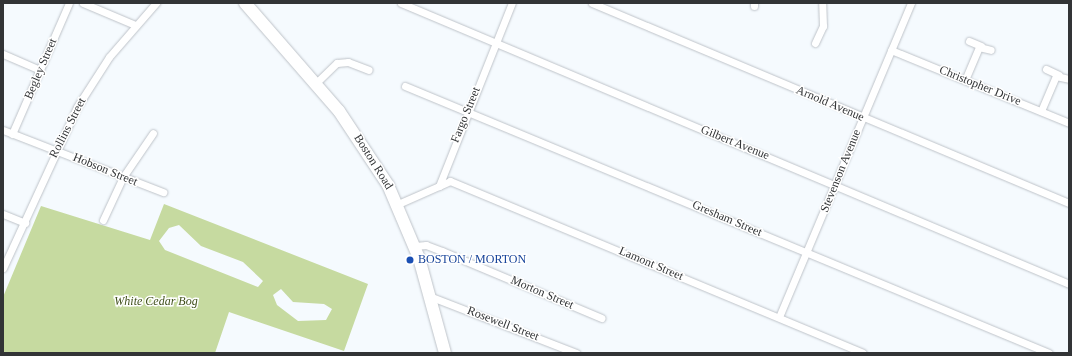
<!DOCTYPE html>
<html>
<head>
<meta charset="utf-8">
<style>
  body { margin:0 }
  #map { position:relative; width:1072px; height:356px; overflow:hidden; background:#f5fafe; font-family:Georgia,serif }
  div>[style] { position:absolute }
  .green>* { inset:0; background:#c6daa0 }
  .roads { filter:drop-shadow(0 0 1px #bec3c9) drop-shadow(0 0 1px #bec3c9) }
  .minor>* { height:7px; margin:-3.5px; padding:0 3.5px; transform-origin:3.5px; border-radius:3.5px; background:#fff }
  .primary>* { height:12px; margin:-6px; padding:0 6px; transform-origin:6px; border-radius:6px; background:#fff }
  .dots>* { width:11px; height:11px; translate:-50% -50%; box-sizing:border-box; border:2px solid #fff; border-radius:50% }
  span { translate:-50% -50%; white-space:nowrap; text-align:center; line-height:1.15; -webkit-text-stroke:3px #fff; paint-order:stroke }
  .street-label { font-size:12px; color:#323436 }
  .transit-label { font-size:12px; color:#164399 }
  .left { translate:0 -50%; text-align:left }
  .park-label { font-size:12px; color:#41501c; font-style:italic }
  .frame { position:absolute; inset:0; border:4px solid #323436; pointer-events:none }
</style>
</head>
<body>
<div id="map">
  <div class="green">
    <div style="clip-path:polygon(evenodd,164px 204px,368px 284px,344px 351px,229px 312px,215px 353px,3px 353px,3px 297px,41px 206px,150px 240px,164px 204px,179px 225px,201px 246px,243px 262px,263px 281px,258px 287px,165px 250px,159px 241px,169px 228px,179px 225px,164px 204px,281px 289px,293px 302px,324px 304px,332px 309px,326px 320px,298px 321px,277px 305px,273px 295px,281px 289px)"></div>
  </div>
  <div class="roads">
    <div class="minor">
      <div style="left:83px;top:3px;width:56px;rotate:22.9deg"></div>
      <div style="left:401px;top:3px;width:725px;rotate:22.81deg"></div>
      <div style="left:592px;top:3px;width:517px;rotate:22.75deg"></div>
      <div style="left:754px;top:3px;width:3px;rotate:90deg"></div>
      <div style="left:969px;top:41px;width:13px;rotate:23deg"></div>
      <div style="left:815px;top:43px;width:19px;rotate:-65deg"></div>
      <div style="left:823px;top:26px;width:23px;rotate:-92deg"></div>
      <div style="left:891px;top:50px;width:192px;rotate:22.3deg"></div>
      <div style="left:3px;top:54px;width:40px;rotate:23.4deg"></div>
      <div style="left:1046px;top:69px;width:14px;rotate:25deg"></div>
      <div style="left:965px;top:80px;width:36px;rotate:-67deg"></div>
      <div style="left:979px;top:47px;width:12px;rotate:14deg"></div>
      <div style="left:316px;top:83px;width:29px;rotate:-44deg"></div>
      <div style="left:337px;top:63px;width:11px;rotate:-5deg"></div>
      <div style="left:348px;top:62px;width:22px;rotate:21deg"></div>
      <div style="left:405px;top:86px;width:697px;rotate:22.52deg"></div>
      <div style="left:1041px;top:111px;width:38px;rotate:-67deg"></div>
      <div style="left:1056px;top:76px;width:13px;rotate:13deg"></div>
      <div style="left:3px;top:130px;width:172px;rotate:21.2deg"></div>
      <div style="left:12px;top:134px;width:143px;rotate:-66.5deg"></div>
      <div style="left:439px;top:186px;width:12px;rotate:-24deg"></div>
      <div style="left:450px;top:181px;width:447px;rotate:22.6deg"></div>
      <div style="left:398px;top:204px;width:45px;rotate:-23.7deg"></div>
      <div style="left:439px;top:186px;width:197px;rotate:-68.3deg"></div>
      <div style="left:3px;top:214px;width:24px;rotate:22deg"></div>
      <div style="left:103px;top:220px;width:47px;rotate:-65.1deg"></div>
      <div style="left:123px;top:177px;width:53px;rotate:-55.7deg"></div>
      <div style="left:415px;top:246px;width:11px;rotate:-5deg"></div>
      <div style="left:426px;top:245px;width:17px;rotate:21deg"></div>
      <div style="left:442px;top:251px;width:173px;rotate:22.8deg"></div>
      <div style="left:3px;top:268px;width:177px;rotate:-65.3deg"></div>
      <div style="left:77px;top:107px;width:59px;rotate:-57.4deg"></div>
      <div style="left:109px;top:57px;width:72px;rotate:-49deg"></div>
      <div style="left:429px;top:296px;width:158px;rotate:21.2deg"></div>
      <div style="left:779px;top:317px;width:341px;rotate:-67.2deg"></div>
    </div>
    <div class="primary">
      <div style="left:245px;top:3px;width:143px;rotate:49deg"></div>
      <div style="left:339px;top:111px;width:89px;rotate:56.5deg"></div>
      <div style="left:388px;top:185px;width:79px;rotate:67deg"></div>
      <div style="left:419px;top:258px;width:98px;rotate:74.7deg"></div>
    </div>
  </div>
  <div class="dots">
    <div style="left:410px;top:260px;background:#1a4fb4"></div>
  </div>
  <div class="street-label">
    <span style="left:41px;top:69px;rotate:-67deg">Begley Street</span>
    <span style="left:980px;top:86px;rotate:22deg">Christopher Drive</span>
    <span style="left:830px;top:104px;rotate:23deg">Arnold Avenue</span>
    <span style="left:466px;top:115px;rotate:-68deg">Fargo Street</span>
    <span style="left:68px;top:128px;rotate:-63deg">Rollins Street</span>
    <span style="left:735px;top:143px;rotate:22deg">Gilbert Avenue</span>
    <span style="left:373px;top:162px;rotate:58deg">Boston Road</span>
    <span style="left:105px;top:170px;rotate:22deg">Hobson Street</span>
    <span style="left:841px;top:171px;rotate:-68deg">Stevenson Avenue</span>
    <span style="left:727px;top:219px;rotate:23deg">Gresham Street</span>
    <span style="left:651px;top:264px;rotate:23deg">Lamont Street</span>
    <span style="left:542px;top:293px;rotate:23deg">Morton Street</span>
    <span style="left:503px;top:324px;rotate:21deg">Rosewell Street</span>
  </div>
  <div class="transit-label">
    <span class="left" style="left:418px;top:260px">BOSTON / MORTON</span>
  </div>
  <div class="park-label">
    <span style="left:156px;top:302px">White Cedar Bog</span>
  </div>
  <div class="frame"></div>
</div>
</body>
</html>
